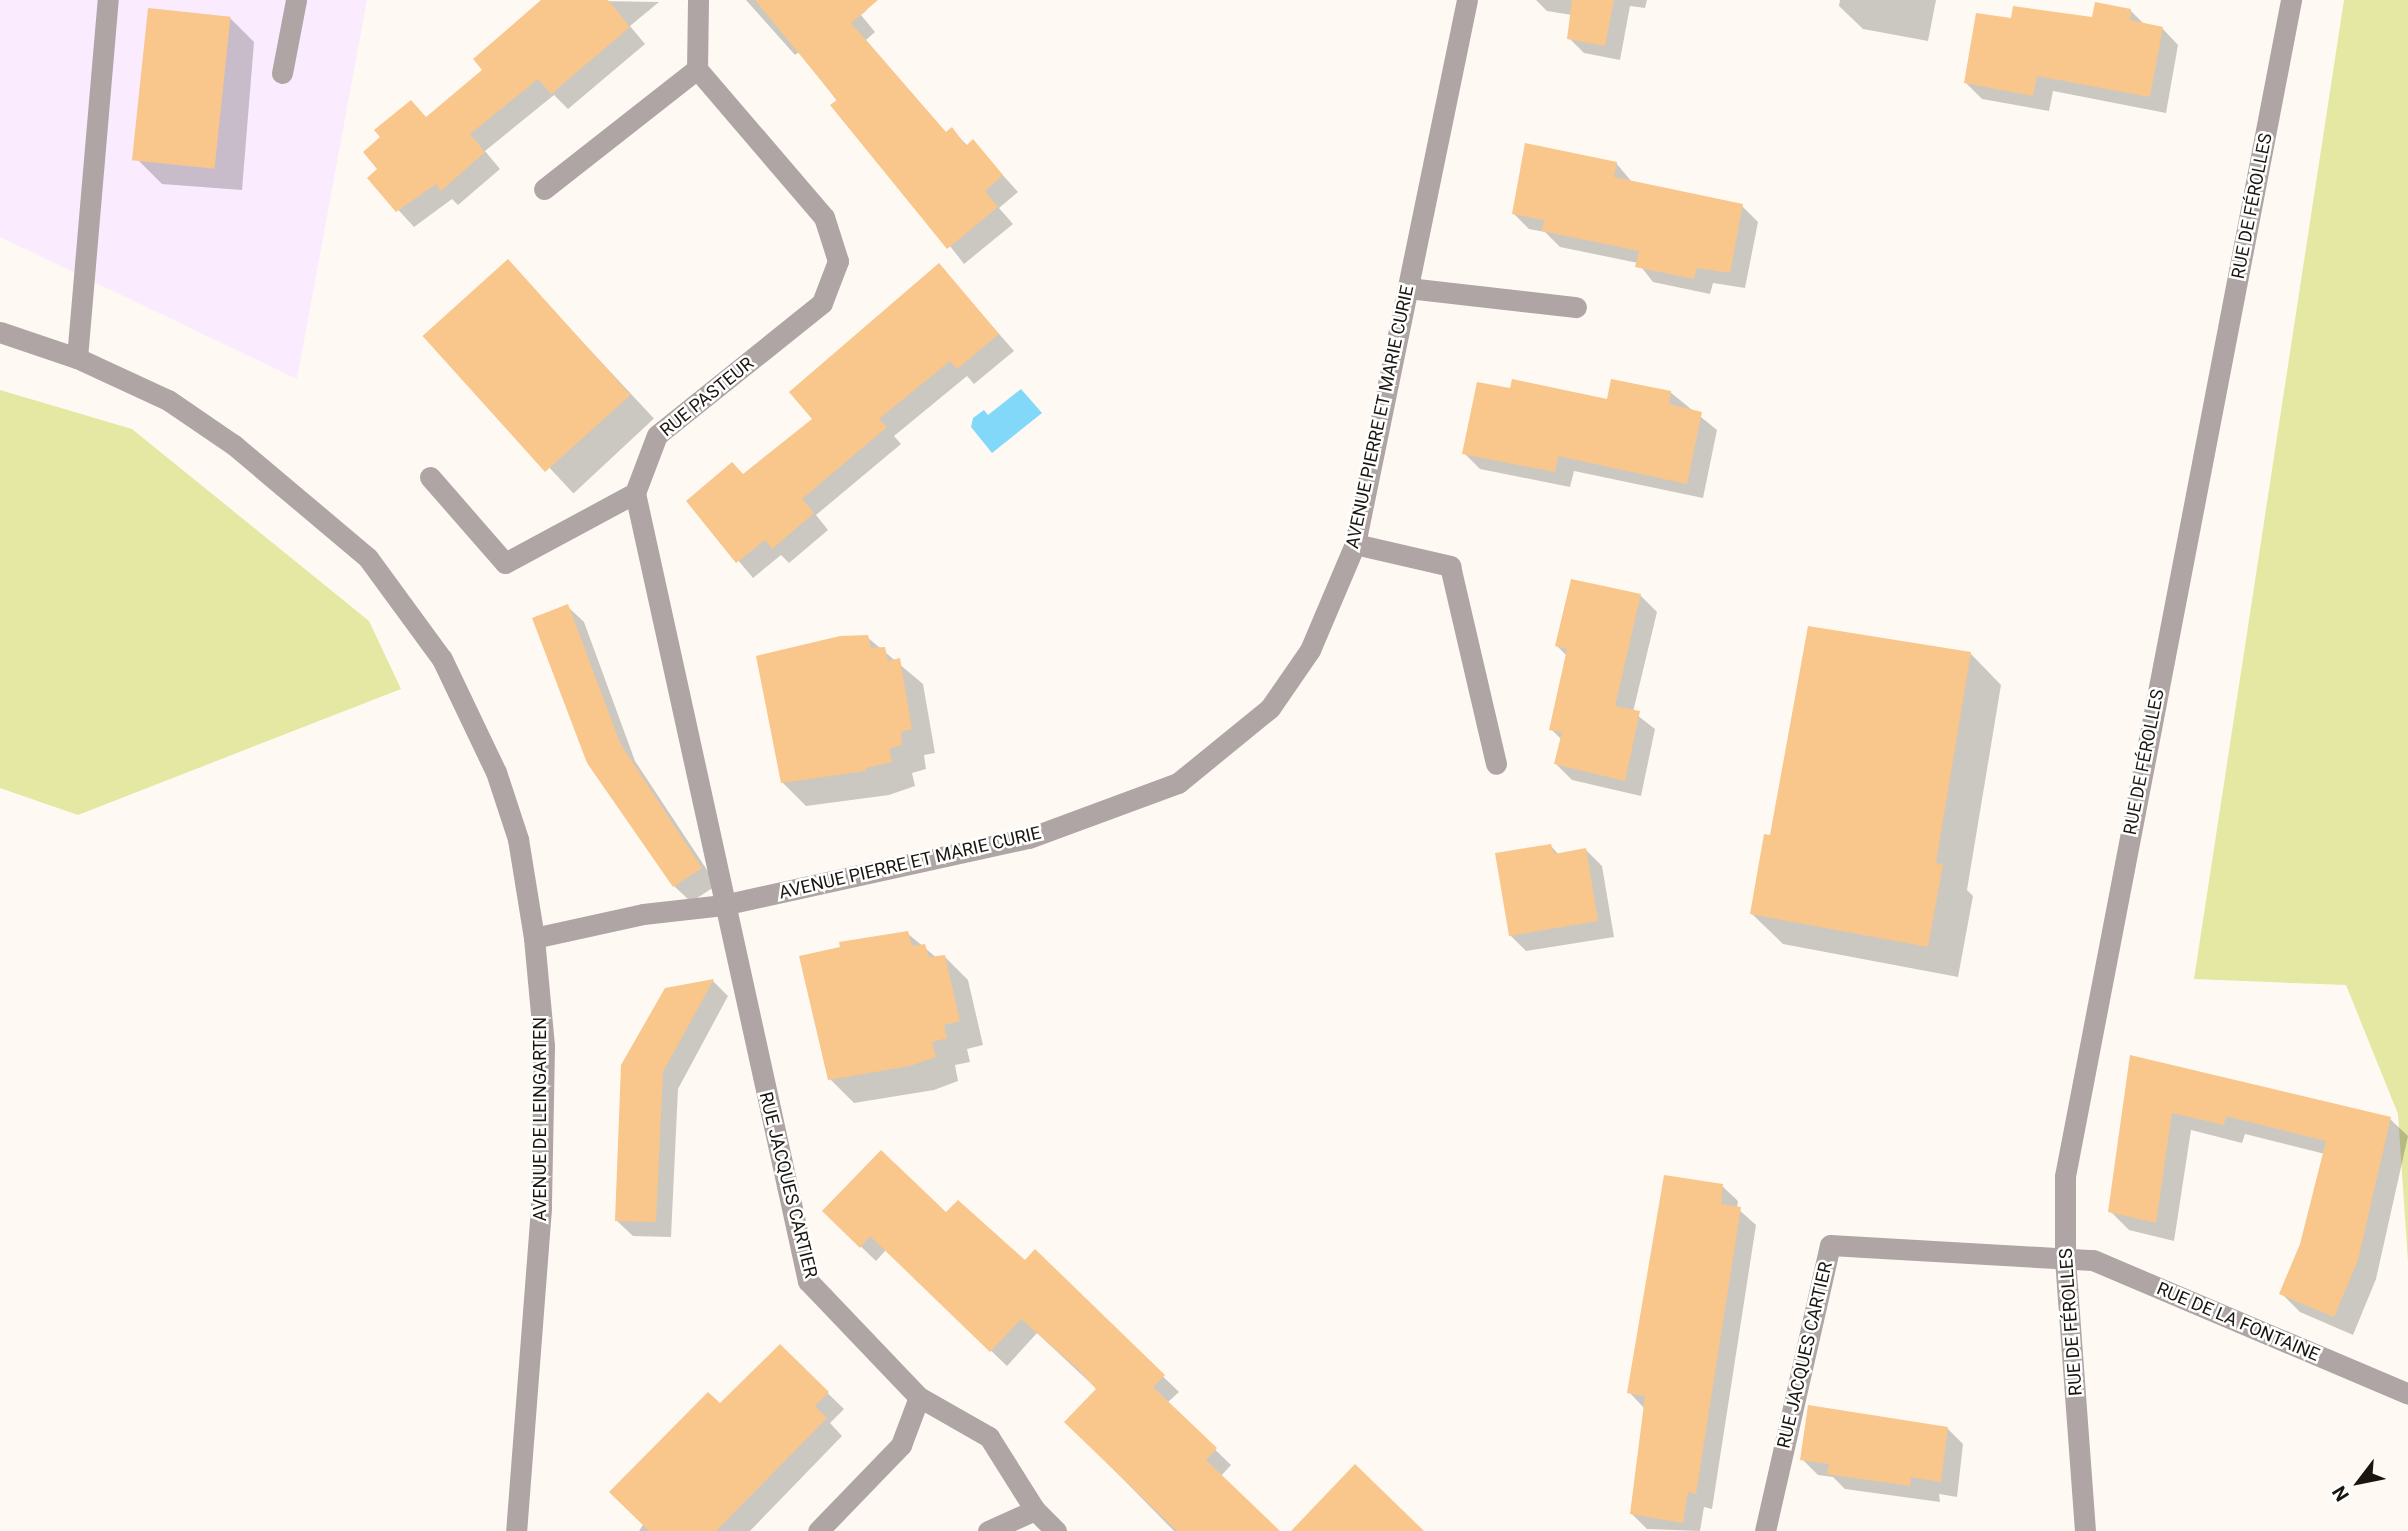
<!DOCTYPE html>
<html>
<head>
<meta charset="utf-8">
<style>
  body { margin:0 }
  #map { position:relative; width:2408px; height:1531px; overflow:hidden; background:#fefaf3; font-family:Roboto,sans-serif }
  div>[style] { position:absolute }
  .education>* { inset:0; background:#faebfe }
  .green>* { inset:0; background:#e4e8a3 }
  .water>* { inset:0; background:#82d8f8 }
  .shadow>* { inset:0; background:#0003; transform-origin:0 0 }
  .building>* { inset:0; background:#f9c68c; transform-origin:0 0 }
  .minor>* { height:21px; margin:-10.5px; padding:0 10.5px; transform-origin:10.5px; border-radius:10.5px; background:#afa5a5 }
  span { translate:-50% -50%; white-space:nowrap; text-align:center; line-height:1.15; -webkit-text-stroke:5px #fff; paint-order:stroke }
  .street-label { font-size:18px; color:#1a1610 }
  .north { position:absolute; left:2324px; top:1447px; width:70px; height:70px; -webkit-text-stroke:5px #fff; paint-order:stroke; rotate:238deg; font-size:19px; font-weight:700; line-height:28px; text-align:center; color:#1a1610 }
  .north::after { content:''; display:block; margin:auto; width:24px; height:32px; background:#1a1610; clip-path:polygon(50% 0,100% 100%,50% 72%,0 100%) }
</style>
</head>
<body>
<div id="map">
  <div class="education">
    <div style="clip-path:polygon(0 0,367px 0,297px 379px,0 237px)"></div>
  </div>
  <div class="green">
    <div style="clip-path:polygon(2344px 0,2408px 0,2408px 1262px,2398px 1114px,2346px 985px,2194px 979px)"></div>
    <div style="clip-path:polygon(0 390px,132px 429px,369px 621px,401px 689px,78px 815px,0 788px)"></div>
  </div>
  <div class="water">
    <div style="clip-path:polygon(1021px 389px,1042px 413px,992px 453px,971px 427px,973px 418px,984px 410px,988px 415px)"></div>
  </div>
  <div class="shadow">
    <div style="clip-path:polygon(544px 0,659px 2px,630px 26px,645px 44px,568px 109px,554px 95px,485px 151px,500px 169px,458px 205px,452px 199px,414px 227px,369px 178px,427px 119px,484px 70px)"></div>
    <div style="clip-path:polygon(746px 0,859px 0,867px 10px,861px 15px,875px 32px,866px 40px,947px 134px,952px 130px,968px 146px,973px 142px,1018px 192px,999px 208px,1013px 224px,964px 264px,799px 52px,795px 55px)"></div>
    <div style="clip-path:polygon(1536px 0,1647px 0,1645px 8px,1630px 6px,1620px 60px,1584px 53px,1569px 38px,1572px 15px,1547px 11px)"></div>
    <div style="clip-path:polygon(1840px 0,1936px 0,1928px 41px,1863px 29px,1839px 6px)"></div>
    <div style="clip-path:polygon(2131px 11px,2145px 25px,2162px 28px,2178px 45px,2166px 113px,2053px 91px,2049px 111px,1982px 99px,1966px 83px,2012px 20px,2094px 19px)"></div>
    <div style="clip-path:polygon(230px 18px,254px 42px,242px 190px,162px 184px,138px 160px)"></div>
    <div style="clip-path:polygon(1616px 163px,1632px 182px,1742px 206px,1758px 222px,1745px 288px,1713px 283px,1710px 294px,1653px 282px,1638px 263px,1560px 247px,1545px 232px,1529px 229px,1513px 213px)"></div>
    <div style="left:508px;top:262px;width:214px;height:110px;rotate:47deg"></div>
    <div style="clip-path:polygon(939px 265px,1014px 351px,974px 384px,967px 376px,894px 436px,901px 444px,816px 515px,828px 530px,789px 563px,781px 555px,753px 578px,688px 501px,744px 476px,815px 419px)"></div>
    <div style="clip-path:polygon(1514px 380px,1608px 401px,1670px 392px,1717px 430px,1703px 498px,1574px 471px,1570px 487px,1480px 469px,1464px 453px,1511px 390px)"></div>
    <div style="clip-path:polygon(1572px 581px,1641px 596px,1657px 612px,1633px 712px,1655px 729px,1641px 796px,1572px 780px,1556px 764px,1562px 740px,1551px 729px,1567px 656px,1557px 646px)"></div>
    <div style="clip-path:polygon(567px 606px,584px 622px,635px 761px,717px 885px,691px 902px,674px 886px,588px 762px)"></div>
    <div style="clip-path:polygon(867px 637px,923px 684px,935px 753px,924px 755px,926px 769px,912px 773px,915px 786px,889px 795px,806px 806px,782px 782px)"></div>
    <div style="clip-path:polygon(1971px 654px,2001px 685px,1967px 890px,1973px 896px,1958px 977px,1783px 944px,1752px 914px,1772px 837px)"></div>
    <div style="clip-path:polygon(1551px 846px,1559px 855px,1586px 850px,1602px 866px,1614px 937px,1526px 951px,1510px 935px)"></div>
    <div style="clip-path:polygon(907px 933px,937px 958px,944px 956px,968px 980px,983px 1045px,967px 1049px,970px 1062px,955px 1065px,958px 1081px,934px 1090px,854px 1103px,830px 1079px)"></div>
    <div style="clip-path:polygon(713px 981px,728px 996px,678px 1089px,671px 1237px,633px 1236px,617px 1221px,666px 989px)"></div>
    <div style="clip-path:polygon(2132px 1057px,2390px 1119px,2408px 1136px,2376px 1279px,2353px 1335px,2300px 1312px,2281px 1293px,2302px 1244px,2325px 1154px,2245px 1134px,2242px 1143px,2191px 1130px,2174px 1241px,2129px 1230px,2110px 1211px)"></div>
    <div style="clip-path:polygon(1722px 1186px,1738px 1201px,1737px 1208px,1756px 1225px,1712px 1509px,1704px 1507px,1700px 1531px,1647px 1529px,1631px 1513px,1645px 1409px,1629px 1392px)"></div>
    <div style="clip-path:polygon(824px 1211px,946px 1214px,1026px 1262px,1035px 1252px,1179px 1392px,1167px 1403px,1231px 1465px,1221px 1476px,1278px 1531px,1174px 1531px,1067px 1422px,1098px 1390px,1037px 1333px,1007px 1366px,886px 1250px,876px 1261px)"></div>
    <div style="clip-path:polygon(780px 1347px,844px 1409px,830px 1423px,842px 1436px,750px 1531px,639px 1531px,720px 1405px)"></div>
    <div style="clip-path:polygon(1947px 1428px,1963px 1444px,1957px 1497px,1939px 1494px,1940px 1502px,1845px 1489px,1833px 1477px,1818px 1475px,1802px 1459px)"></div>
  </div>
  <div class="building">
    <div style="clip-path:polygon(541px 0,608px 0,630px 27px,551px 94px,538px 79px,470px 134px,485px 152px,441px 191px,436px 184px,396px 212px,367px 178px,377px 169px,363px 152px,380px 137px,374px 130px,411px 100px,426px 117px,482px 70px,473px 59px)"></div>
    <div style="clip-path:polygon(755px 0,878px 0,851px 23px,946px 132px,952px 127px,966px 146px,973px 139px,1003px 175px,985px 191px,998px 207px,947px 249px,830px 105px,837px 100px)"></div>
    <div style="clip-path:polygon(1572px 0,1614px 0,1605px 46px,1567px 39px)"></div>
    <div style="clip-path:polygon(2095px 2px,2131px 9px,2130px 20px,2163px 27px,2150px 97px,2037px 76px,2033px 96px,1964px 83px,1976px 13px,2011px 18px,2013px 6px,2092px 17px)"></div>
    <div style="left:148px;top:8px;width:83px;height:153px;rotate:6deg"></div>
    <div style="clip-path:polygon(1525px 143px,1617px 162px,1614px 177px,1743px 204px,1730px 273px,1697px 268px,1694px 279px,1635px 267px,1639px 251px,1542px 231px,1544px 220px,1512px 214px)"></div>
    <div style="left:508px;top:259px;width:183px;height:115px;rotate:48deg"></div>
    <div style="clip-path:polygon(939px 263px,999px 334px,957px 369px,950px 361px,879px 419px,887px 427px,802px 499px,814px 513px,772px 549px,765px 540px,736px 563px,686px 501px,732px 462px,743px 474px,812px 419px,789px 392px)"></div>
    <div style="clip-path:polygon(1512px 379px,1607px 399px,1611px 379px,1671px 391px,1669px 404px,1702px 412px,1687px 484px,1558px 456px,1555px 472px,1462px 454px,1477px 382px,1510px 388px)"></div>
    <div style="clip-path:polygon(1571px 579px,1641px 594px,1615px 706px,1640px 711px,1625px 781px,1554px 764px,1562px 732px,1549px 730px,1567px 649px,1555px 646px)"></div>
    <div style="clip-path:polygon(568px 604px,620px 743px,702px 868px,673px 887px,587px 763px,532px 618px)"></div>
    <div style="clip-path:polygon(1808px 626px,1971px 652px,1936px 863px,1943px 864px,1928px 947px,1750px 914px,1764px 834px,1770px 835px)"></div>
    <div style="clip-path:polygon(868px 635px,871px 648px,885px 647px,888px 661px,900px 658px,912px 729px,901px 732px,902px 745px,889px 749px,892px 762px,866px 768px,866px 771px,781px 783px,756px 656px,840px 636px)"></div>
    <div style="clip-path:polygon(1551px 844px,1554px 854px,1586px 848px,1598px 921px,1509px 936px,1495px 853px)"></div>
    <div style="clip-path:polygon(908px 931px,912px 946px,925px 944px,929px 957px,945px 955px,960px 1021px,944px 1025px,947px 1038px,932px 1042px,936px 1057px,910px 1066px,828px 1080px,799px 956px,840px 947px,839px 942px)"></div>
    <div style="clip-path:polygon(714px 979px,663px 1072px,656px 1222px,615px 1221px,621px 1065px,665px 988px)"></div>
    <div style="clip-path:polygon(2130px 1055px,2391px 1117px,2358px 1260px,2334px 1317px,2279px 1294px,2300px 1244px,2326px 1141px,2226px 1116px,2224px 1125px,2172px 1113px,2156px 1223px,2108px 1212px)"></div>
    <div style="clip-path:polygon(881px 1150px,946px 1212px,958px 1200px,1025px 1260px,1035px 1249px,1165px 1375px,1153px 1387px,1217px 1448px,1206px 1460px,1280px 1531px,1177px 1531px,1064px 1422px,1096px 1389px,1079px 1370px,1021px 1319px,990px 1352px,870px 1236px,860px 1248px,822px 1211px)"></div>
    <div style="clip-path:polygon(1664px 1175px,1723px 1184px,1721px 1204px,1741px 1207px,1696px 1494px,1688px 1492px,1683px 1523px,1630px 1514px,1645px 1396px,1627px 1393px)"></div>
    <div style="clip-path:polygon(780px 1344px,829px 1392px,815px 1406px,827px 1418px,716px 1531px,649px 1531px,609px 1492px,708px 1392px,720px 1403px)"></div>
    <div style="clip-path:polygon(1808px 1405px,1948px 1427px,1941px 1482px,1911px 1477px,1910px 1486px,1827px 1474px,1829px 1464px,1800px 1460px)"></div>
    <div style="clip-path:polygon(1355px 1464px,1424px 1531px,1291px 1531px)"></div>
  </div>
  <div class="minor">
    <div style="left:698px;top:0;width:69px;rotate:90.8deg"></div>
    <div style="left:697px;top:69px;width:195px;rotate:49.4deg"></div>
    <div style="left:824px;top:217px;width:46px;rotate:72.3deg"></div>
    <div style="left:838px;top:261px;width:45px;rotate:110.9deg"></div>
    <div style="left:822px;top:303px;width:211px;rotate:141.3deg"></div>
    <div style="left:657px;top:435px;width:62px;rotate:110.8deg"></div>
    <div style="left:635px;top:493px;width:807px;rotate:77.62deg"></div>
    <div style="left:808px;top:1281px;width:161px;rotate:46.3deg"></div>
    <div style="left:919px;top:1397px;width:81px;rotate:29.7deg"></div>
    <div style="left:989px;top:1437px;width:86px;rotate:57.8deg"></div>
    <div style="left:1035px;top:1510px;width:30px;rotate:45deg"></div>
    <div style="left:282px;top:73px;width:74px;rotate:-79.1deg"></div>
    <div style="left:544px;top:189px;width:194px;rotate:-38.1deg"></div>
    <div style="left:1408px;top:288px;width:169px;rotate:6.5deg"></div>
    <div style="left:0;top:332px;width:81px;rotate:18.7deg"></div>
    <div style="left:77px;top:358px;width:100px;rotate:24.8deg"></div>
    <div style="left:168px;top:400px;width:80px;rotate:34.3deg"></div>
    <div style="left:234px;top:445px;width:175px;rotate:40.1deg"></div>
    <div style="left:368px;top:558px;width:125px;rotate:53.8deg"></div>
    <div style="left:442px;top:659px;width:125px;rotate:64.5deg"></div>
    <div style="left:496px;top:772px;width:71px;rotate:71.8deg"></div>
    <div style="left:518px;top:839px;width:100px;rotate:80.8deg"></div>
    <div style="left:534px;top:938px;width:108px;rotate:84.7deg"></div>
    <div style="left:544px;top:1046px;width:162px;rotate:91.1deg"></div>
    <div style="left:541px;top:1208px;width:324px;rotate:94.4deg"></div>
    <div style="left:77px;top:358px;width:359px;rotate:-85.1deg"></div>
    <div style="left:430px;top:477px;width:114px;rotate:48.9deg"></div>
    <div style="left:505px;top:563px;width:148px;rotate:-28.3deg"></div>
    <div style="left:1355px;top:544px;width:98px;rotate:13deg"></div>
    <div style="left:1450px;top:566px;width:203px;rotate:76.9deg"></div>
    <div style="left:534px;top:938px;width:112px;rotate:-12.4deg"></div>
    <div style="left:643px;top:914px;width:81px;rotate:-6.4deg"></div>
    <div style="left:723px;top:905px;width:313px;rotate:-12.4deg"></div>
    <div style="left:1029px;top:838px;width:159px;rotate:-20.3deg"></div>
    <div style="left:1178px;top:783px;width:119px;rotate:-39.2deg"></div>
    <div style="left:1270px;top:708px;width:70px;rotate:-55.4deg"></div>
    <div style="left:1310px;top:650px;width:115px;rotate:-67deg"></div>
    <div style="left:1355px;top:544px;width:555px;rotate:-78.37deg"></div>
    <div style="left:818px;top:1531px;width:120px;rotate:-46deg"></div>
    <div style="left:901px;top:1445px;width:51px;rotate:-69.4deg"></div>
    <div style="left:988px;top:1531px;width:51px;rotate:-24.1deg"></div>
    <div style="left:1765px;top:1531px;width:293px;rotate:-77.2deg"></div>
    <div style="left:1830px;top:1245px;width:263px;rotate:3.3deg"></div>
    <div style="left:2093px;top:1260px;width:342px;rotate:23deg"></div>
    <div style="left:2085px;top:1531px;width:275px;rotate:-94.2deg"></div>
    <div style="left:2065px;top:1257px;width:81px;rotate:-90deg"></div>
    <div style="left:2065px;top:1176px;width:1198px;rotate:-79.12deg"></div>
  </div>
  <div class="street-label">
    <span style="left:2252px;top:206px;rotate:-79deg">RUE DE FÉROLLES</span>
    <span style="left:707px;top:397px;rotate:-39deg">RUE PASTEUR</span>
    <span style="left:1380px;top:417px;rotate:-78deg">AVENUE PIERRE ET MARIE CURIE</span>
    <span style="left:2144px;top:762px;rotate:-79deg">RUE DE FÉROLLES</span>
    <span style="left:910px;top:863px;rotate:-13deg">AVENUE PIERRE ET MARIE CURIE</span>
    <span style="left:540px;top:1119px;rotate:-90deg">AVENUE DE LEINGARTEN</span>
    <span style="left:788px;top:1185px;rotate:76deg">RUE JACQUES CARTIER</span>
    <span style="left:2071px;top:1322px;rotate:-94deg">RUE DE FÉROLLES</span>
    <span style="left:2238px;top:1322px;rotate:23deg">RUE DE LA FONTAINE</span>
    <span style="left:1805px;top:1355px;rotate:-77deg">RUE JACQUES CARTIER</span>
  </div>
  <div class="north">N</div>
</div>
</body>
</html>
